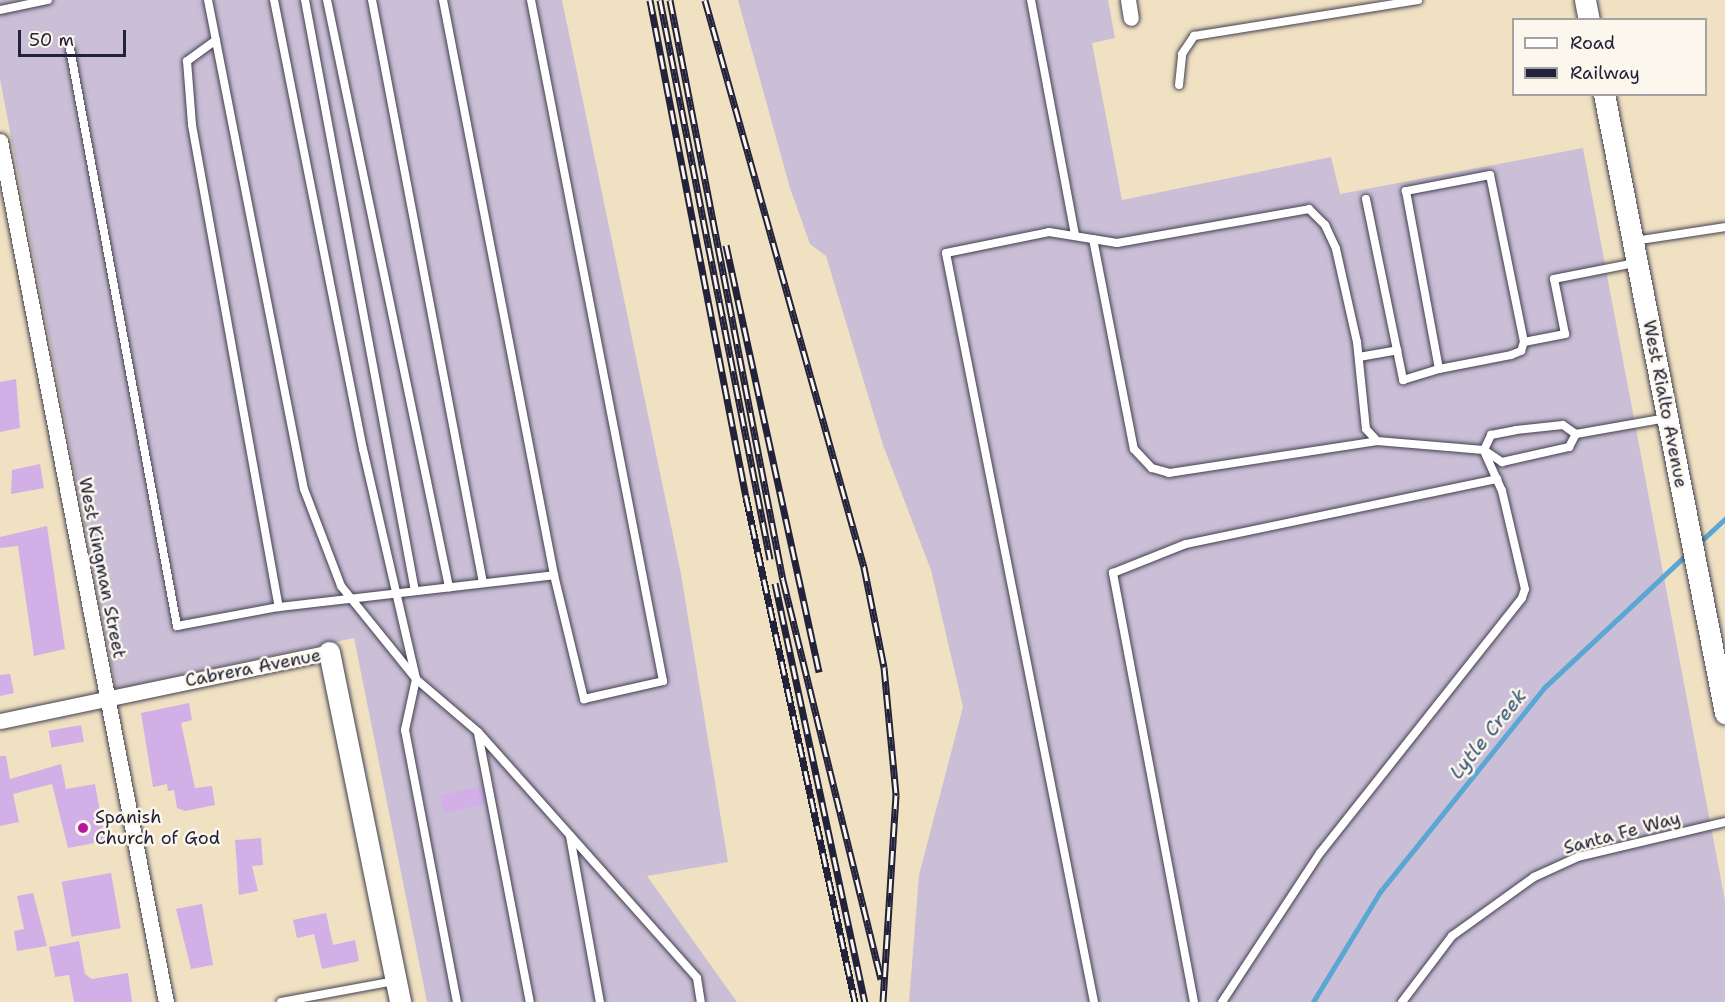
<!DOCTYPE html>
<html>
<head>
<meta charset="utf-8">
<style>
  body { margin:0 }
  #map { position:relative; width:1725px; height:1002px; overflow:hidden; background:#f0e1c2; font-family:"Shantell Sans",sans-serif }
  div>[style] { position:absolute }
  .industrial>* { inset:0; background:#cabfd6 }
  .stream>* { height:4.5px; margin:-2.25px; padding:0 2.25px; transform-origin:2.25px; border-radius:2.25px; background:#5aa7d3 }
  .building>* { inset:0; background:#d2afe7; transform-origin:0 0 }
  .roads { filter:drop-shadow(0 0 2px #413f4f) drop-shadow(0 0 2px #413f4f) }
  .lane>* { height:8px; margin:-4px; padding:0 4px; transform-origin:4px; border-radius:4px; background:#fff }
  .street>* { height:15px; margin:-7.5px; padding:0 7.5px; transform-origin:7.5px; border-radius:7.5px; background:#fff }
  .secondary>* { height:21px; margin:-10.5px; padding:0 10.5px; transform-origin:10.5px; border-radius:10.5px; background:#fff }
  .rail>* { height:7px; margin-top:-3.5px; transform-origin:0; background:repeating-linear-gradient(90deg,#fbf7ec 0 14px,#22223b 0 28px); box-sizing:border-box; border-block:2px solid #22223b }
  .dots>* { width:16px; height:16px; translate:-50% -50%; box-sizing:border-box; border:3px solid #fbf7ec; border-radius:50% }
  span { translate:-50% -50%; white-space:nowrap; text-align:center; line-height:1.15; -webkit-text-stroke:5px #fbf7ec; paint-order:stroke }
  .street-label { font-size:18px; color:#22223b }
  .poi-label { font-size:18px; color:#22223b }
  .left { translate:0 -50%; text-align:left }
  .water-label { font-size:20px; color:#385778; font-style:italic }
  .legend { position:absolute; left:1512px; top:18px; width:195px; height:78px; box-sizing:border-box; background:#fbf7ec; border:2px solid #a4a2a5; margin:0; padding:8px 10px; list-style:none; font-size:18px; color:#22223b }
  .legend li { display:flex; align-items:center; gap:12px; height:30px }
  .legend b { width:30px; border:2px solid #a4a2a5 }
  .scale { position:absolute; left:18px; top:30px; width:108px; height:27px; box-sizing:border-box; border:3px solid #22223b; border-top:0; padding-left:8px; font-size:18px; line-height:21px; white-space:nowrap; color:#22223b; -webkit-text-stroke:4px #fbf7ec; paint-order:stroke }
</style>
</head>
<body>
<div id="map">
  <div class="industrial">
    <div style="clip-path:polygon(0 0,562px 0,681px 574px,728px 862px,647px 876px,737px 1002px,427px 1002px,354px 638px,116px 689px,0 79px)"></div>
    <div style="clip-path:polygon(738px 0,1108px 0,1115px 38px,1092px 43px,1122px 200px,1331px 157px,1340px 194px,1583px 148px,1725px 901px,1725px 1002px,909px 1002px,919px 875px,963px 707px,931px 570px,883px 445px,826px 256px,810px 244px,790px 188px)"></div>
  </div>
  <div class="stream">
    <div style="left:1699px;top:543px;width:35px;rotate:-43deg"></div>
    <div style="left:1313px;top:1002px;width:129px;rotate:-58.7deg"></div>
    <div style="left:1380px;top:892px;width:263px;rotate:-51.2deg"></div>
    <div style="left:1545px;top:687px;width:196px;rotate:-43.1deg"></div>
  </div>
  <div class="building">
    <div style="clip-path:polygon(16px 379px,20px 428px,0 432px,0 382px)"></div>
    <div style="clip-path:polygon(40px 464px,44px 488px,11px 494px,12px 470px)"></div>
    <div style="clip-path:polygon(47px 526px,65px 649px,34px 656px,18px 546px,0 548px,0 537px)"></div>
    <div style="clip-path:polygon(10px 674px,14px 693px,0 696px,0 675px)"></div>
    <div style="clip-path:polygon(189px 703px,192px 720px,181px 723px,195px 788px,212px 786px,215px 805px,185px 811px,177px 808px,174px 790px,168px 791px,167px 784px,153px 787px,141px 713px)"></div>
    <div style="left:81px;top:725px;width:17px;height:33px;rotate:80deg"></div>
    <div style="clip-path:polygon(0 756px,6px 756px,10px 779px,61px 764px,66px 789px,95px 784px,105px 841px,68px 848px,52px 784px,13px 794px,19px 822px,0 826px)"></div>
    <div style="left:482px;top:786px;width:18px;height:43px;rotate:77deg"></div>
    <div style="clip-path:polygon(261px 838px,263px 865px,252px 866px,258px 891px,239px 895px,235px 840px)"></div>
    <div style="left:111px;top:873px;width:56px;height:50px;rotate:80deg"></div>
    <div style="clip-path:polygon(33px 893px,47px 946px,17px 951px,14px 931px,24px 929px,17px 896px)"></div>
    <div style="clip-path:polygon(202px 904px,213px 965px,191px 969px,176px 909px)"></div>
    <div style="clip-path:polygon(326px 913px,333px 945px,355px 940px,359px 961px,322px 969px,314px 934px,297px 938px,293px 920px)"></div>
    <div style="clip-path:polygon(79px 941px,85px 974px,92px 979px,128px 973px,132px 1002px,74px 1002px,69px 975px,55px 977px,49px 947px)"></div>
  </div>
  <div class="roads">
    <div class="lane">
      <div style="left:208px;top:0;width:498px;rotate:78.9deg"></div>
      <div style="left:304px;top:489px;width:104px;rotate:69.1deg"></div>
      <div style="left:341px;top:586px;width:119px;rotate:51.1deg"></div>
      <div style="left:416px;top:679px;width:82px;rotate:40.5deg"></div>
      <div style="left:478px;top:732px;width:329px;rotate:48.3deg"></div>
      <div style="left:697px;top:978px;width:24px;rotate:81deg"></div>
      <div style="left:274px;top:0;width:458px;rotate:78.8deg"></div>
      <div style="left:363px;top:449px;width:236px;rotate:77deg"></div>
      <div style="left:416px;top:679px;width:52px;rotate:102.2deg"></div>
      <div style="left:405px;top:730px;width:277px;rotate:79.2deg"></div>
      <div style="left:305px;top:0;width:601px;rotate:79.46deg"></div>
      <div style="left:327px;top:0;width:600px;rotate:78.26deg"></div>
      <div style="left:372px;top:0;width:593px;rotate:79.22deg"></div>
      <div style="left:443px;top:0;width:586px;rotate:79.07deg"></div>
      <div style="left:554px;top:575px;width:128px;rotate:76.4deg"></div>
      <div style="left:584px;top:699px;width:81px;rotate:-12.8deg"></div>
      <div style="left:663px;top:681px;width:694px;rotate:-100.97deg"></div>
      <div style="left:1031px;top:0;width:240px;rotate:79.4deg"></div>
      <div style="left:0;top:10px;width:49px;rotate:-11.8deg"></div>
      <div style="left:216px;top:40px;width:36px;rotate:144deg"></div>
      <div style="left:187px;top:61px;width:64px;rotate:85.5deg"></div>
      <div style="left:192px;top:125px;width:490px;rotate:79.8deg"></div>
      <div style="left:279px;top:607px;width:277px;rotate:-6.6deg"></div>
      <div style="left:70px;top:49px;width:587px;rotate:79.49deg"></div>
      <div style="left:177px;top:626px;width:104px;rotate:-10.6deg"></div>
      <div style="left:1179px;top:85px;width:31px;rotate:-84deg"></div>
      <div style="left:1182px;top:54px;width:22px;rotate:-56deg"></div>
      <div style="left:1194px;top:36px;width:227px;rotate:-9.1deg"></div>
      <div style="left:1366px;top:199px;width:185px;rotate:78.4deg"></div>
      <div style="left:1403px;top:380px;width:38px;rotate:-17deg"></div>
      <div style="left:1093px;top:239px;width:214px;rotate:79deg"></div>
      <div style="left:1134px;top:449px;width:26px;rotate:47deg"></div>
      <div style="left:1152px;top:468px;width:18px;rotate:16deg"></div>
      <div style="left:1169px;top:473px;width:210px;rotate:-8.7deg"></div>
      <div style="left:1634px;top:241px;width:92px;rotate:-8.7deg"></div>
      <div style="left:1524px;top:342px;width:170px;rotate:-101.5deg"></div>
      <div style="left:1490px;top:175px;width:86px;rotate:169.2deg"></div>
      <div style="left:1406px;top:191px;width:181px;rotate:79.5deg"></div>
      <div style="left:1439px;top:369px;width:73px;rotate:-11deg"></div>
      <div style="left:1511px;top:355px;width:11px;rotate:-22deg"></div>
      <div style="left:1521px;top:351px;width:9px;rotate:-72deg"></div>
      <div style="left:1524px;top:342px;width:42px;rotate:-11deg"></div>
      <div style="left:1565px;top:334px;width:56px;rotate:-101.3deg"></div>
      <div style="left:1554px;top:279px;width:83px;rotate:-11.2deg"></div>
      <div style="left:1359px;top:357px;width:39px;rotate:-10deg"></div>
      <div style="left:1484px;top:450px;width:17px;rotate:-65deg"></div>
      <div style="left:1491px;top:435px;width:25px;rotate:-11deg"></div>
      <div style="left:1516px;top:430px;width:47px;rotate:-6.1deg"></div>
      <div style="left:1563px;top:425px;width:16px;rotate:35deg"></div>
      <div style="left:1576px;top:434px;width:92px;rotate:-10deg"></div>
      <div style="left:478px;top:733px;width:274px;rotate:79.1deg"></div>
      <div style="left:570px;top:836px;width:169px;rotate:79.8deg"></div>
      <div style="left:281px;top:1002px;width:115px;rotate:-10.5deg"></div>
      <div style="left:1094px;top:1002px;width:763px;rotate:-101.18deg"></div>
      <div style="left:946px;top:253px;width:105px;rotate:-11.5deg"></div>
      <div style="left:1049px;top:232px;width:69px;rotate:9.2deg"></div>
      <div style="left:1117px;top:243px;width:195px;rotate:-10deg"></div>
      <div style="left:1309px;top:209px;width:23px;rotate:45deg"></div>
      <div style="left:1325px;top:225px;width:26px;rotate:65deg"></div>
      <div style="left:1336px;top:249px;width:95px;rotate:77.3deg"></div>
      <div style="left:1357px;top:342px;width:87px;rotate:84.1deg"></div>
      <div style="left:1366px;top:429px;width:16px;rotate:47deg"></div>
      <div style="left:1377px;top:441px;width:107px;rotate:4.8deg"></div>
      <div style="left:1484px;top:450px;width:22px;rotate:34deg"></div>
      <div style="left:1502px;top:462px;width:69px;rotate:-12.6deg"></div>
      <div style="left:1569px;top:447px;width:15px;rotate:-62deg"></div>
      <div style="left:1194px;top:1002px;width:437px;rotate:-100.7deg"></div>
      <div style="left:1113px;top:573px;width:79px;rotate:-21.7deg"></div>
      <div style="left:1186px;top:544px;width:318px;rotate:-11.8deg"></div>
      <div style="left:1222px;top:1002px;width:178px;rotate:-56.7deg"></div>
      <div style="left:1320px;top:853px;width:325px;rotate:-51.6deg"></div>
      <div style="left:1522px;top:598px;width:9px;rotate:-72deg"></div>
      <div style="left:1525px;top:589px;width:101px;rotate:-103.2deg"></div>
      <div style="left:1502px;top:491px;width:44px;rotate:-114.2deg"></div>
      <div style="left:1402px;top:1002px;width:83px;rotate:-52.9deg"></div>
      <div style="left:1452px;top:936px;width:101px;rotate:-35.7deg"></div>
      <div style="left:1534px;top:877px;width:48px;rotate:-24.4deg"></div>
      <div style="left:1578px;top:857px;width:151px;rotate:-13.4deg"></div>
    </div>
    <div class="street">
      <div style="left:1128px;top:0;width:18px;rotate:81deg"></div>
      <div style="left:0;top:141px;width:877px;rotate:79.09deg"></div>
      <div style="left:0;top:721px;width:336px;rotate:-11.8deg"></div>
    </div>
    <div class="secondary">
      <div style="left:1585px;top:0;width:20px;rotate:79deg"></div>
      <div style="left:1604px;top:94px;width:631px;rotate:78.94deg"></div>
      <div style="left:329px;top:652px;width:357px;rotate:78.5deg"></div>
    </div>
  </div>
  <div class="rail">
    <div style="left:650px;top:0;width:506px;rotate:79.07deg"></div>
    <div style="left:746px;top:497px;width:517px;rotate:77.82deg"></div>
    <div style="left:660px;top:0;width:570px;rotate:78.87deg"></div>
    <div style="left:670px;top:0;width:591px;rotate:78.98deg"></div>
    <div style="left:783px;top:580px;width:411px;rotate:76.2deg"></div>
    <div style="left:705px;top:0;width:589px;rotate:74.34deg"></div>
    <div style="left:864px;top:567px;width:102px;rotate:78.7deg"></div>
    <div style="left:884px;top:667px;width:129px;rotate:84.6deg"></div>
    <div style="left:896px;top:795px;width:207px;rotate:93.6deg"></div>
    <div style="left:726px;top:245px;width:437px;rotate:77.7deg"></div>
    <div style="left:775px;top:583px;width:429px;rotate:77.9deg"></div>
  </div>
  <div class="dots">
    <div style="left:83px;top:828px;background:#b5179e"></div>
  </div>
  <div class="street-label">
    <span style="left:1665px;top:404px;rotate:79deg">West Rialto Avenue</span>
    <span style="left:102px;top:568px;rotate:79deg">West Kingman Street</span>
    <span style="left:253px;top:668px;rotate:-11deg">Cabrera Avenue</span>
    <span style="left:1622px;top:833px;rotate:-15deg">Santa Fe Way</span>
  </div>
  <div class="poi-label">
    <span class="left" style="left:95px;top:828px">Spanish<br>Church of God</span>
  </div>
  <div class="water-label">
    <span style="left:1488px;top:734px;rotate:-51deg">Lytle Creek</span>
  </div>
  <ul class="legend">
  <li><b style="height:8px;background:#fff"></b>Road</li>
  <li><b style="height:8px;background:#22223b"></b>Railway</li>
  </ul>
  <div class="scale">50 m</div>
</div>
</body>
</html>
